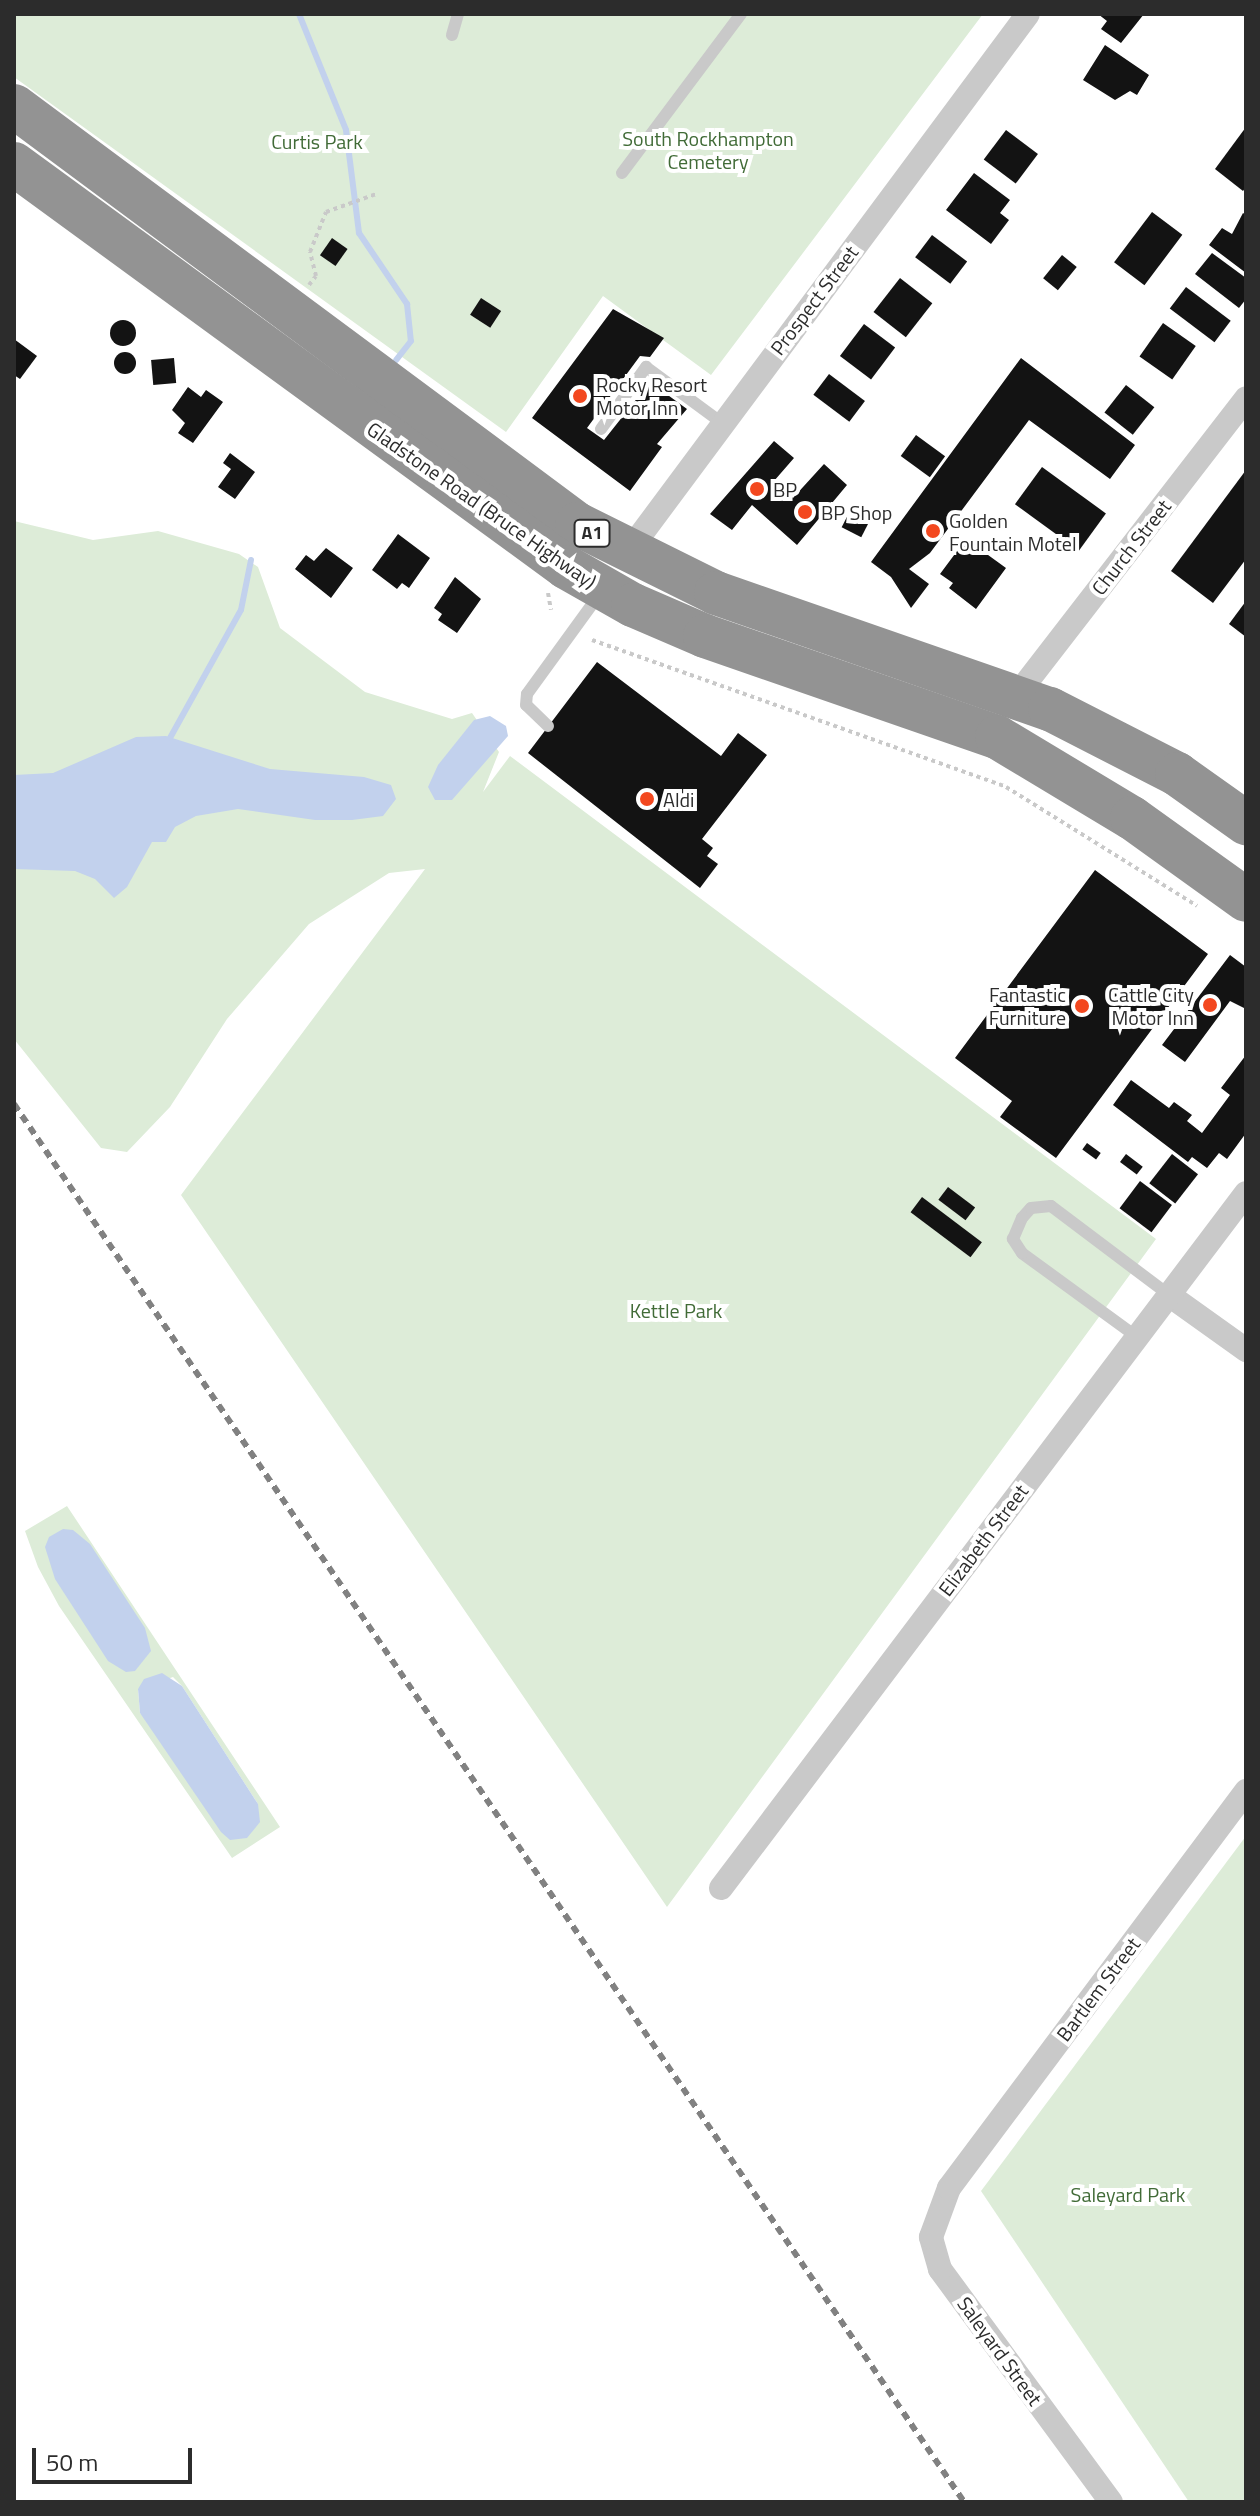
<!DOCTYPE html>
<html>
<head>
<meta charset="utf-8">
<style>
  body { margin:0 }
  #map { position:relative; width:1260px; height:2516px; overflow:hidden; background:#fff; font-family:"Titillium Web",sans-serif }
  div>[style] { position:absolute }
  .green>* { inset:0; background:#ddecd8 }
  .water>* { inset:0; background:#c2d1ed }
  .stream>* { height:6px; margin:-3px; padding:0 3px; transform-origin:3px; border-radius:3px; background:#c2d1ed }
  .building>* { inset:0; background:#131313; transform-origin:0 0 }
  .round { border-radius:50% }
  .path>* { height:4px; margin-top:-2px; transform-origin:0; background:repeating-linear-gradient(90deg,#c9c9c9 0 4px,transparent 0 8px) }
  .lane>* { height:12px; margin:-6px; padding:0 6px; transform-origin:6px; border-radius:6px; background:#c9c9c9 }
  .street>* { height:24px; margin:-12px; padding:0 12px; transform-origin:12px; border-radius:12px; background:#c9c9c9 }
  .highway>* { height:44px; margin:-22px; padding:0 22px; transform-origin:22px; border-radius:22px; background:#939393 }
  .rail>* { height:6px; margin-top:-3px; transform-origin:0; background:repeating-linear-gradient(90deg,#818181 0 8px,transparent 0 14px) }
  .dots>* { width:22px; height:22px; translate:-50% -50%; box-sizing:border-box; border:4px solid #fff; border-radius:50% }
  span { translate:-50% -50%; white-space:nowrap; text-align:center; line-height:1.15; -webkit-text-stroke:8px #fff; paint-order:stroke }
  .shield-label span { padding:2px 6px; background:#fff; border:2px solid; border-radius:6px; -webkit-text-stroke-width:0 }
  .shield-label { font-size:18px; color:#2c2c2c; font-weight:700 }
  .park-label { font-size:20px; color:#416b37 }
  .street-label { font-size:20px; color:#2c2c2c }
  .poi-label { font-size:20px; color:#2c2c2c }
  .left { translate:0 -50%; text-align:left }
  .right { translate:-100% -50%; text-align:right }
  .frame { position:absolute; inset:0; border:16px solid #2c2c2c; pointer-events:none }
  .scale { position:absolute; left:32px; top:2448px; width:160px; height:36px; box-sizing:border-box; border:4px solid #2c2c2c; border-top:0; padding-left:10px; font-size:24px; line-height:28px; white-space:nowrap; color:#2c2c2c; -webkit-text-stroke:6px #fff; paint-order:stroke }
</style>
</head>
<body>
<div id="map">
  <div class="green">
    <div style="clip-path:polygon(14px 14px,983px 14px,711px 375px,603px 296px,506px 432px,14px 77px)"></div>
    <div style="clip-path:polygon(14px 521px,93px 540px,158px 531px,239px 554px,258px 567px,280px 628px,365px 692px,452px 719px,472px 713px,499px 752px,483px 792px,510px 756px,1156px 1239px,667px 1907px,181px 1195px,425px 869px,389px 873px,309px 924px,227px 1019px,170px 1107px,127px 1152px,101px 1148px,14px 1039px)"></div>
    <div style="clip-path:polygon(evenodd,67px 1506px,280px 1827px,232px 1858px,59px 1606px,38px 1567px,25px 1531px,67px 1506px,173px 1677px,182px 1686px,258px 1804px,140px 1713px,138px 1689px,173px 1677px)"></div>
    <div style="clip-path:polygon(1246px 1836px,1246px 2502px,1189px 2502px,981px 2191px)"></div>
  </div>
  <div class="water">
    <div style="clip-path:polygon(490px 716px,506px 726px,508px 736px,452px 800px,435px 800px,428px 787px,438px 765px,474px 720px)"></div>
    <div style="clip-path:polygon(166px 736px,270px 769px,364px 777px,391px 785px,396px 799px,383px 816px,352px 820px,315px 820px,238px 809px,196px 816px,175px 827px,166px 842px,152px 842px,127px 887px,114px 898px,95px 879px,75px 871px,14px 869px,14px 775px,53px 773px,136px 737px)"></div>
    <div style="clip-path:polygon(63px 1529px,73px 1530px,90px 1544px,145px 1628px,151px 1651px,135px 1671px,126px 1672px,108px 1661px,55px 1579px,45px 1547px,49px 1537px)"></div>
    <div style="clip-path:polygon(162px 1673px,182px 1686px,258px 1804px,260px 1822px,247px 1838px,230px 1840px,221px 1832px,140px 1713px,138px 1689px,144px 1679px)"></div>
  </div>
  <div class="stream">
    <div style="left:299px;top:14px;width:125px;rotate:67.9deg"></div>
    <div style="left:346px;top:130px;width:104px;rotate:82.8deg"></div>
    <div style="left:359px;top:233px;width:86px;rotate:55.9deg"></div>
    <div style="left:407px;top:304px;width:37px;rotate:84deg"></div>
    <div style="left:411px;top:341px;width:24px;rotate:128deg"></div>
    <div style="left:170px;top:738px;width:146px;rotate:-61deg"></div>
    <div style="left:241px;top:610px;width:51px;rotate:-78.7deg"></div>
  </div>
  <div class="building">
    <div style="clip-path:polygon(1098px 14px,1144px 14px,1121px 43px,1101px 29px,1107px 21px)"></div>
    <div style="clip-path:polygon(1105px 45px,1149px 75px,1137px 95px,1130px 91px,1115px 100px,1083px 80px)"></div>
    <div style="clip-path:polygon(1246px 127px,1246px 187px,1243px 191px,1215px 169px)"></div>
    <div style="left:1006px;top:130px;width:40px;height:37px;rotate:37deg"></div>
    <div style="clip-path:polygon(974px 173px,1010px 200px,1000px 213px,1009px 220px,991px 244px,946px 210px)"></div>
    <div style="left:1152px;top:212px;width:38px;height:63px;rotate:37deg"></div>
    <div style="clip-path:polygon(1243px 213px,1246px 215px,1246px 273px,1209px 245px,1222px 228px,1232px 234px)"></div>
    <div style="left:932px;top:235px;width:44px;height:28px;rotate:37deg"></div>
    <div style="left:332px;top:238px;width:19px;height:21px;rotate:35deg"></div>
    <div style="clip-path:polygon(1212px 253px,1246px 278px,1246px 299px,1239px 308px,1195px 274px)"></div>
    <div style="left:1062px;top:255px;width:19px;height:30px;rotate:39deg"></div>
    <div style="left:900px;top:278px;width:41px;height:43px;rotate:38deg"></div>
    <div style="left:1186px;top:287px;width:56px;height:27px;rotate:37deg"></div>
    <div style="left:481px;top:298px;width:24px;height:20px;rotate:33deg"></div>
    <div style="clip-path:polygon(613px 309px,664px 338px,650px 357px,640px 356px,587px 428px,604px 440px,650px 382px,687px 409px,657px 444px,662px 447px,630px 491px,532px 418px)"></div>
    <div class="round" style="left:110px;top:320px;width:26px;height:26px"></div>
    <div style="left:1163px;top:323px;width:40px;height:41px;rotate:35deg"></div>
    <div style="left:864px;top:324px;width:39px;height:40px;rotate:37deg"></div>
    <div style="clip-path:polygon(14px 339px,37px 356px,20px 379px,14px 375px)"></div>
    <div class="round" style="left:114px;top:352px;width:22px;height:22px"></div>
    <div style="left:174px;top:358px;width:25px;height:23px;rotate:85deg"></div>
    <div style="clip-path:polygon(1021px 358px,1135px 445px,1110px 479px,1029px 420px,930px 553px,909px 569px,929px 584px,911px 608px,891px 577px,871px 562px)"></div>
    <div style="left:829px;top:374px;width:45px;height:26px;rotate:37deg"></div>
    <div style="left:1126px;top:385px;width:36px;height:35px;rotate:38deg"></div>
    <div style="clip-path:polygon(188px 387px,201px 397px,206px 390px,223px 402px,193px 443px,178px 433px,185px 423px,172px 410px)"></div>
    <div style="left:916px;top:435px;width:36px;height:26px;rotate:36deg"></div>
    <div style="clip-path:polygon(774px 441px,794px 458px,774px 481px,793px 498px,824px 464px,847px 485px,797px 545px,752px 505px,732px 530px,710px 514px)"></div>
    <div style="clip-path:polygon(230px 453px,255px 472px,235px 499px,218px 487px,231px 469px,223px 463px)"></div>
    <div style="left:1042px;top:467px;width:79px;height:46px;rotate:36deg"></div>
    <div style="clip-path:polygon(1246px 470px,1246px 559px,1213px 603px,1171px 571px)"></div>
    <div style="left:853px;top:505px;width:22px;height:25px;rotate:27deg"></div>
    <div style="clip-path:polygon(398px 534px,430px 558px,409px 588px,402px 583px,397px 589px,372px 570px)"></div>
    <div style="clip-path:polygon(966px 539px,1006px 568px,976px 609px,949px 588px,953px 583px,940px 574px)"></div>
    <div style="clip-path:polygon(326px 548px,353px 568px,331px 598px,295px 569px,306px 555px,314px 561px)"></div>
    <div style="clip-path:polygon(455px 577px,481px 599px,457px 633px,438px 620px,442px 614px,434px 608px)"></div>
    <div style="clip-path:polygon(1246px 601px,1246px 637px,1229px 624px)"></div>
    <div style="clip-path:polygon(597px 662px,721px 756px,738px 733px,767px 755px,702px 839px,713px 848px,707px 856px,718px 864px,700px 888px,528px 753px)"></div>
    <div style="clip-path:polygon(1095px 870px,1208px 954px,1056px 1158px,1000px 1117px,1012px 1101px,955px 1058px)"></div>
    <div style="clip-path:polygon(1230px 955px,1246px 967px,1246px 1009px,1230px 1001px,1185px 1062px,1162px 1045px)"></div>
    <div style="clip-path:polygon(1246px 1055px,1246px 1133px,1227px 1159px,1219px 1153px,1207px 1168px,1192px 1157px,1188px 1162px,1113px 1105px,1131px 1080px,1169px 1108px,1174px 1102px,1192px 1115px,1187px 1121px,1202px 1133px,1230px 1095px,1221px 1088px)"></div>
    <div style="left:1087px;top:1143px;width:17px;height:8px;rotate:36deg"></div>
    <div style="left:1126px;top:1154px;width:21px;height:10px;rotate:37deg"></div>
    <div style="left:1172px;top:1154px;width:33px;height:37px;rotate:38deg"></div>
    <div style="left:1140px;top:1181px;width:40px;height:34px;rotate:37deg"></div>
    <div style="left:948px;top:1187px;width:34px;height:16px;rotate:37deg"></div>
    <div style="left:922px;top:1197px;width:75px;height:19px;rotate:37deg"></div>
  </div>
  <div class="path">
    <div style="left:309px;top:285px;width:11px;rotate:-52deg"></div>
    <div style="left:316px;top:276px;width:25px;rotate:-104deg"></div>
    <div style="left:310px;top:252px;width:43px;rotate:-68.2deg"></div>
    <div style="left:326px;top:212px;width:53px;rotate:-19.8deg"></div>
    <div style="left:548px;top:593px;width:17px;rotate:80deg"></div>
    <div style="left:592px;top:640px;width:439px;rotate:19.5deg"></div>
    <div style="left:1006px;top:787px;width:225px;rotate:31.9deg"></div>
  </div>
  <div class="lane">
    <div style="left:452px;top:35px;width:22px;rotate:-74deg"></div>
    <div style="left:622px;top:173px;width:199px;rotate:-53.2deg"></div>
    <div style="left:601px;top:429px;width:77px;rotate:-54deg"></div>
    <div style="left:646px;top:367px;width:94px;rotate:36.4deg"></div>
    <div style="left:548px;top:726px;width:30px;rotate:-136deg"></div>
    <div style="left:526px;top:705px;width:11px;rotate:-85deg"></div>
    <div style="left:527px;top:694px;width:122px;rotate:-54deg"></div>
    <div style="left:1137px;top:1337px;width:142px;rotate:-143.9deg"></div>
    <div style="left:1022px;top:1253px;width:17px;rotate:-123deg"></div>
    <div style="left:1013px;top:1239px;width:23px;rotate:-67deg"></div>
    <div style="left:1022px;top:1218px;width:13px;rotate:-48deg"></div>
    <div style="left:1031px;top:1208px;width:20px;rotate:-6deg"></div>
    <div style="left:1051px;top:1206px;width:148px;rotate:37deg"></div>
  </div>
  <div class="street">
    <div style="left:628px;top:552px;width:670px;rotate:-53.37deg"></div>
    <div style="left:1016px;top:696px;width:376px;rotate:-52.3deg"></div>
    <div style="left:1169px;top:1295px;width:95px;rotate:35.5deg"></div>
    <div style="left:721px;top:1888px;width:871px;rotate:-52.93deg"></div>
    <div style="left:1111px;top:2502px;width:289px;rotate:-126.3deg"></div>
    <div style="left:940px;top:2269px;width:33px;rotate:-106deg"></div>
    <div style="left:931px;top:2237px;width:52px;rotate:-69.8deg"></div>
    <div style="left:949px;top:2188px;width:496px;rotate:-53.2deg"></div>
  </div>
  <div class="highway">
    <div style="left:14px;top:106px;width:701px;rotate:36.59deg"></div>
    <div style="left:577px;top:524px;width:155px;rotate:26.4deg"></div>
    <div style="left:716px;top:593px;width:354px;rotate:19.2deg"></div>
    <div style="left:1050px;top:709px;width:143px;rotate:27.1deg"></div>
    <div style="left:1177px;top:774px;width:85px;rotate:35.4deg"></div>
    <div style="left:14px;top:164px;width:683px;rotate:36.13deg"></div>
    <div style="left:566px;top:567px;width:77px;rotate:29.6deg"></div>
    <div style="left:633px;top:605px;width:78px;rotate:23.3deg"></div>
    <div style="left:705px;top:636px;width:309px;rotate:19.1deg"></div>
    <div style="left:997px;top:737px;width:157px;rotate:31deg"></div>
    <div style="left:1132px;top:818px;width:140px;rotate:35.7deg"></div>
  </div>
  <div class="rail">
    <div style="left:14px;top:1104px;width:1690px;rotate:55.8deg"></div>
  </div>
  <div class="dots">
    <div style="left:580px;top:396px;background:#f3481f"></div>
    <div style="left:757px;top:489px;background:#f3481f"></div>
    <div style="left:805px;top:512px;background:#f3481f"></div>
    <div style="left:933px;top:531px;background:#f3481f"></div>
    <div style="left:647px;top:799px;background:#f3481f"></div>
    <div style="left:1210px;top:1005px;background:#f3481f"></div>
    <div style="left:1082px;top:1006px;background:#f3481f"></div>
  </div>
  <div class="shield-label">
    <span style="left:592px;top:533px">A1</span>
  </div>
  <div class="park-label">
    <span style="left:708px;top:150px">South Rockhampton<br>Cemetery</span>
    <span style="left:317px;top:141px">Curtis Park</span>
    <span style="left:676px;top:1310px">Kettle Park</span>
    <span style="left:1128px;top:2194px">Saleyard Park</span>
  </div>
  <div class="street-label">
    <span style="left:814px;top:300px;rotate:-53deg">Prospect Street</span>
    <span style="left:482px;top:505px;rotate:35deg">Gladstone Road (Bruce Highway)</span>
    <span style="left:1131px;top:547px;rotate:-52deg">Church Street</span>
    <span style="left:983px;top:1540px;rotate:-53deg">Elizabeth Street</span>
    <span style="left:1098px;top:1989px;rotate:-53deg">Bartlem Street</span>
    <span style="left:1000px;top:2351px;rotate:54deg">Saleyard Street</span>
  </div>
  <div class="poi-label">
    <span class="left" style="left:596px;top:396px">Rocky Resort<br>Motor Inn</span>
    <span class="left" style="left:773px;top:489px">BP</span>
    <span class="left" style="left:821px;top:512px">BP Shop</span>
    <span class="left" style="left:949px;top:532px">Golden<br>Fountain Motel</span>
    <span class="left" style="left:663px;top:799px">Aldi</span>
    <span class="right" style="left:1066px;top:1006px">Fantastic<br>Furniture</span>
    <span class="right" style="left:1194px;top:1006px">Cattle City<br>Motor Inn</span>
  </div>
  <div class="frame"></div>
  <div class="scale">50 m</div>
</div>
</body>
</html>
